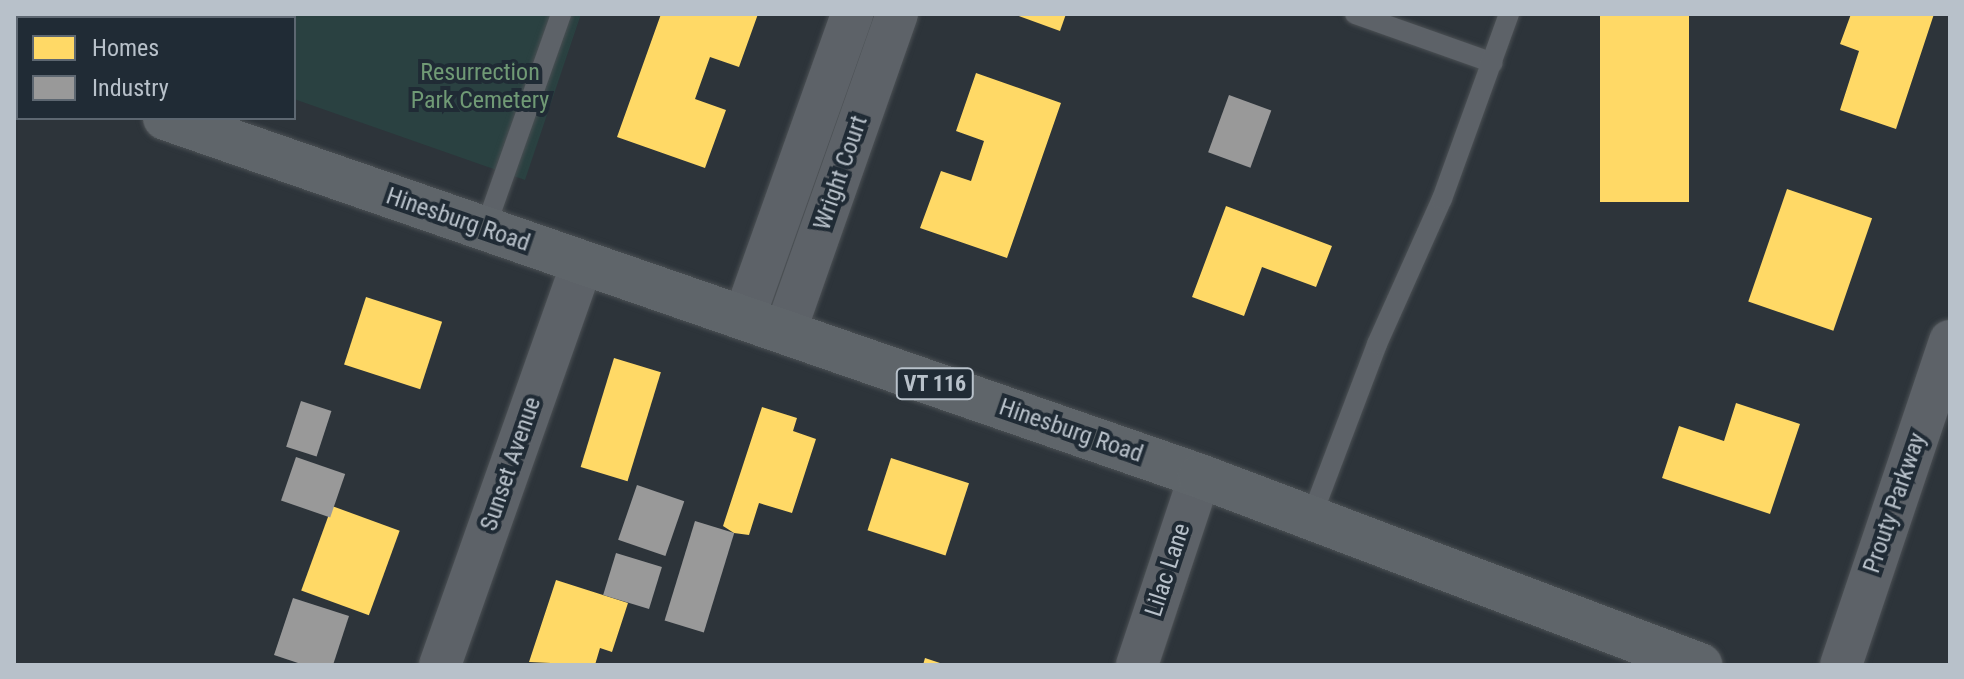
<!DOCTYPE html>
<html>
<head>
<meta charset="utf-8">
<style>
  body { margin:0 }
  #map { position:relative; width:1964px; height:679px; overflow:hidden; background:#2d343a; font-family:"Roboto Condensed",sans-serif }
  div>[style] { position:absolute }
  .green>* { inset:0; background:#2a4141 }
  .homes>* { inset:0; background:#ffd966; transform-origin:0 0 }
  .industry>* { inset:0; background:#999; transform-origin:0 0 }
  .roads { filter:drop-shadow(0 0 2px #4b5054) drop-shadow(0 0 2px #4b5054) }
  .lane>* { height:20px; margin:-10px; padding:0 10px; transform-origin:10px; border-radius:10px; background:#5d6268 }
  .street>* { height:42px; margin:-21px; padding:0 21px; transform-origin:21px; border-radius:21px; background:#5d6268 }
  .primary>* { height:44px; margin:-22px; padding:0 22px; transform-origin:22px; border-radius:22px; background:#5f656a }
  span { translate:-50% -50%; white-space:nowrap; text-align:center; line-height:1.15; -webkit-text-stroke:8px #202b35; paint-order:stroke }
  .shield-label span { padding:2px 6px; background:#202b35; border:2px solid; border-radius:6px; -webkit-text-stroke-width:0 }
  .shield-label { font-size:22px; color:#b8c1ca; font-weight:700 }
  .park-label { font-size:24px; color:#709a75 }
  .street-label { font-size:24px; color:#b8c1ca }
  .frame { position:absolute; inset:0; border:16px solid #b8c1ca; pointer-events:none }
  .legend { position:absolute; left:16px; top:16px; width:280px; height:104px; box-sizing:border-box; background:#202b35; border:2px solid #5d6771; margin:0; padding:10px 14px; list-style:none; font-size:24px; color:#b8c1ca }
  .legend li { display:flex; align-items:center; gap:16px; height:40px }
  .legend b { width:40px; border:2px solid #5d6771 }
</style>
</head>
<body>
<div id="map">
  <div class="green">
    <div style="clip-path:polygon(52px 14px,581px 14px,525px 180px,294px 99px,294px 18px,63px 18px)"></div>
  </div>
  <div class="homes">
    <div style="clip-path:polygon(661px 14px,758px 14px,739px 67px,710px 57px,695px 99px,726px 110px,705px 168px,617px 137px)"></div>
    <div style="clip-path:polygon(1013px 14px,1066px 14px,1060px 31px)"></div>
    <div style="left:1600px;top:14px;width:89px;height:188px"></div>
    <div style="clip-path:polygon(1851px 14px,1934px 14px,1896px 129px,1840px 110px,1859px 51px,1840px 44px)"></div>
    <div style="clip-path:polygon(976px 73px,1061px 103px,1007px 258px,920px 228px,941px 171px,971px 181px,984px 141px,956px 131px)"></div>
    <div style="left:1787px;top:189px;width:90px;height:119px;rotate:19deg"></div>
    <div style="clip-path:polygon(1226px 206px,1332px 246px,1316px 287px,1262px 267px,1244px 316px,1192px 297px)"></div>
    <div style="left:366px;top:297px;width:80px;height:71px;rotate:18deg"></div>
    <div style="left:614px;top:358px;width:49px;height:114px;rotate:17deg"></div>
    <div style="clip-path:polygon(1736px 403px,1800px 424px,1770px 514px,1662px 478px,1679px 426px,1724px 441px)"></div>
    <div style="clip-path:polygon(762px 407px,797px 418px,793px 431px,816px 439px,792px 513px,759px 503px,749px 535px,734px 533px,723px 526px)"></div>
    <div style="left:891px;top:458px;width:82px;height:76px;rotate:18deg"></div>
    <div style="left:332px;top:506px;width:72px;height:90px;rotate:20deg"></div>
    <div style="clip-path:polygon(556px 580px,628px 603px,612px 652px,600px 648px,595px 665px,529px 662px)"></div>
    <div style="clip-path:polygon(925px 658px,943px 664px,943px 665px,923px 665px)"></div>
  </div>
  <div class="industry">
    <div style="left:1229px;top:95px;width:45px;height:61px;rotate:20deg"></div>
    <div style="left:301px;top:401px;width:32px;height:48px;rotate:18deg"></div>
    <div style="left:296px;top:457px;width:52px;height:46px;rotate:19deg"></div>
    <div style="left:637px;top:485px;width:50px;height:58px;rotate:19deg"></div>
    <div style="left:695px;top:521px;width:41px;height:104px;rotate:17deg"></div>
    <div style="left:616px;top:553px;width:48px;height:44px;rotate:17deg"></div>
    <div style="clip-path:polygon(293px 598px,349px 616px,333px 665px,304px 665px,274px 655px)"></div>
  </div>
  <div class="roads">
    <div class="lane">
      <div style="left:1355px;top:14px;width:146px;rotate:19.5deg"></div>
      <div style="left:485px;top:229px;width:228px;rotate:-70.5deg"></div>
      <div style="left:1311px;top:518px;width:186px;rotate:-69.2deg"></div>
      <div style="left:1377px;top:344px;width:159px;rotate:-65.9deg"></div>
      <div style="left:1442px;top:199px;width:197px;rotate:-70.1deg"></div>
    </div>
    <div class="street">
      <div style="left:744px;top:318px;width:323px;rotate:-70.4deg"></div>
      <div style="left:785px;top:332px;width:337px;rotate:-70.6deg"></div>
      <div style="left:440px;top:665px;width:425px;rotate:-70.5deg"></div>
      <div style="left:1137px;top:665px;width:199px;rotate:-71.6deg"></div>
      <div style="left:1841px;top:665px;width:342px;rotate:-71.4deg"></div>
    </div>
    <div class="primary">
      <div style="left:14px;top:66px;width:4px;rotate:14deg"></div>
      <div style="left:165px;top:118px;width:1095px;rotate:19.08deg"></div>
      <div style="left:1200px;top:476px;width:535px;rotate:20.71deg"></div>
    </div>
  </div>
  <div class="shield-label">
    <span style="left:935px;top:384px">VT 116</span>
  </div>
  <div class="park-label">
    <span style="left:480px;top:87px">Resurrection<br>Park Cemetery</span>
  </div>
  <div class="street-label">
    <span style="left:841px;top:173px;rotate:-71deg">Wright Court</span>
    <span style="left:458px;top:220px;rotate:19deg">Hinesburg Road</span>
    <span style="left:1071px;top:431px;rotate:19deg">Hinesburg Road</span>
    <span style="left:511px;top:464px;rotate:-71deg">Sunset Avenue</span>
    <span style="left:1895px;top:503px;rotate:-71deg">Prouty Parkway</span>
    <span style="left:1168px;top:570px;rotate:-72deg">Lilac Lane</span>
  </div>
  <div class="frame"></div>
  <ul class="legend">
  <li><b style="height:22px;background:#ffd966"></b>Homes</li>
  <li><b style="height:22px;background:#999"></b>Industry</li>
  </ul>
</div>
</body>
</html>
